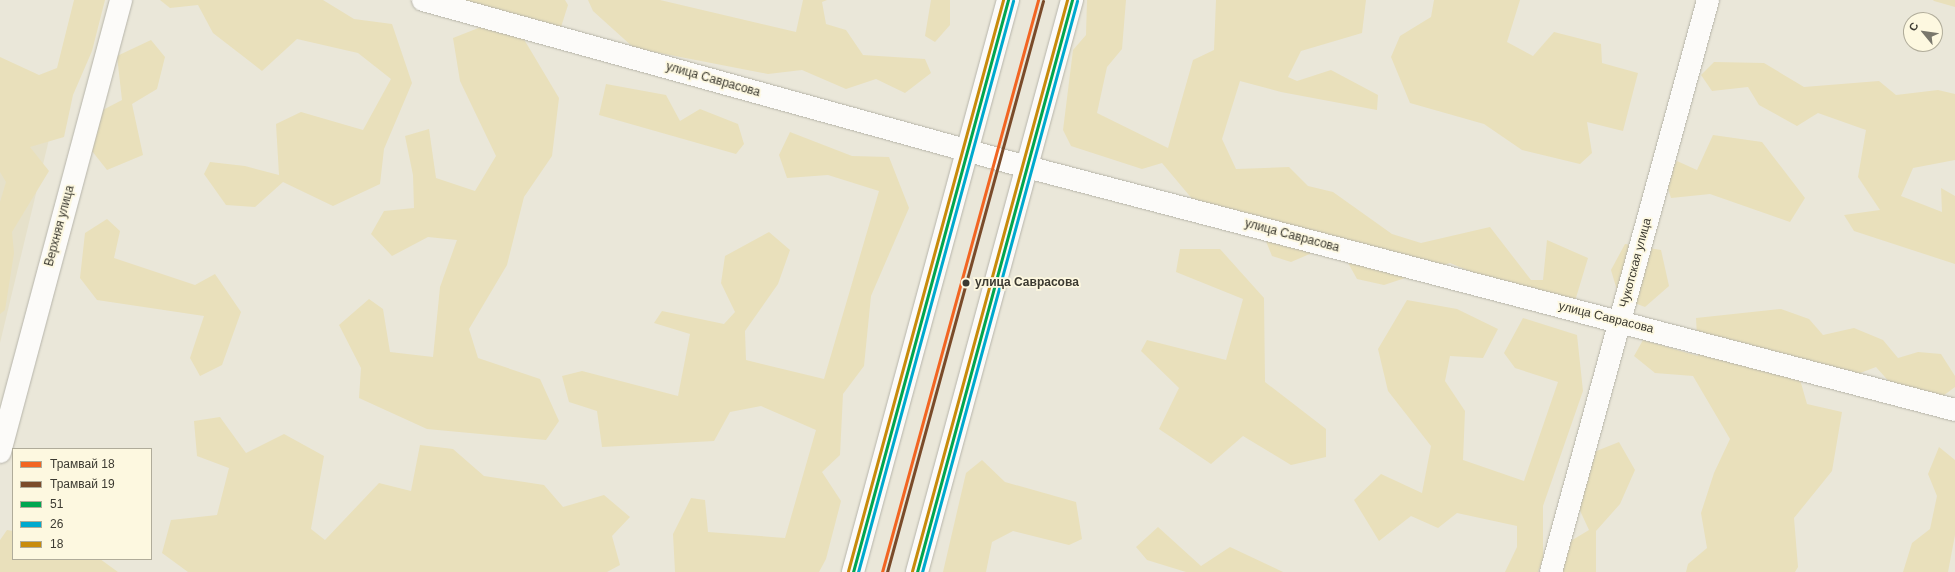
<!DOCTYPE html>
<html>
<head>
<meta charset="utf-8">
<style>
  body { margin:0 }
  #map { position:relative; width:1955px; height:572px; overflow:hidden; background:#eae7d9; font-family:Arial,sans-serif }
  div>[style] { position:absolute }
  .built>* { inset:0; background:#e6e1ca }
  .green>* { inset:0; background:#e9e0bb }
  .roads { filter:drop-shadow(0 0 1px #b6b4aa) drop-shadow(0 0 1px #b6b4aa) }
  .street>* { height:22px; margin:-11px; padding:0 11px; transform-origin:11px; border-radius:11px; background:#fcfbf9 }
  .secondary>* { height:22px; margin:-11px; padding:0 11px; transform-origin:11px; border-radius:11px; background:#fcfbf9 }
  .bus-1>* { height:3px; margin:-1.5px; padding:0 1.5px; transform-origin:1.5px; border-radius:1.5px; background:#00a651 }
  .bus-2>* { height:3px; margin:-1.5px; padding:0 1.5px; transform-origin:1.5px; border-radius:1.5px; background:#00a9ce }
  .bus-3>* { height:3px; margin:-1.5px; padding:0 1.5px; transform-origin:1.5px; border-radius:1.5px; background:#c88b0c }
  .tram-1>* { height:3px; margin:-1.5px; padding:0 1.5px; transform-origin:1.5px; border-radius:1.5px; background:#f26522 }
  .tram-2>* { height:3px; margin:-1.5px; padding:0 1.5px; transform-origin:1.5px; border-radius:1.5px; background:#7a4b2a }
  .dots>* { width:11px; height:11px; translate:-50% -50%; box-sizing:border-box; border:2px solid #fdf8e0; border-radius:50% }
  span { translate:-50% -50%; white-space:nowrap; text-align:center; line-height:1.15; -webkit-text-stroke:3.5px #fdf8e0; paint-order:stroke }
  .street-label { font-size:12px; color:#3c3a31 }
  .stop-label { font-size:12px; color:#3c3a31; font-weight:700 }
  .left { translate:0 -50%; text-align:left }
  .legend { position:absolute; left:12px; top:448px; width:140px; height:112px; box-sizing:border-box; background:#fdf8e0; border:1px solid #b0ac9a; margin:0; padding:5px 7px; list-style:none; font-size:12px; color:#3c3a31 }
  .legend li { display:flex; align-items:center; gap:8px; height:20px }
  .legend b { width:20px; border:1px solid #b0ac9a }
  .north { position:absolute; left:1903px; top:12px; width:40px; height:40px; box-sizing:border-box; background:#fdf8e0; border:1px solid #b0ac9a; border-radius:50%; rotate:299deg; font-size:11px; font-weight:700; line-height:16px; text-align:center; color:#3c3a31 }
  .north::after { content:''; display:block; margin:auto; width:14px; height:18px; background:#79776c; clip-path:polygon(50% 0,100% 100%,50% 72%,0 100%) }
</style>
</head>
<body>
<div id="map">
  <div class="built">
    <div style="clip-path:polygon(0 85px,58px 102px,0 343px)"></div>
  </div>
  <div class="green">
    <div style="clip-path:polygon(74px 0,105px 0,92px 51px,73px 95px,64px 137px,30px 147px,49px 171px,12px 232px,14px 253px,5px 310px,0 314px,0 202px,6px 182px,0 172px,0 57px,39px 75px,57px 68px)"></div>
    <div style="clip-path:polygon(160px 0,323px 0,354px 19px,392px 24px,412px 83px,384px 149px,380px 184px,333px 206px,283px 182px,255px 207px,226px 205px,204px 174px,210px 162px,245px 166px,279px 175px,276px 124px,301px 112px,363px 130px,391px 79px,358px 53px,297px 39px,262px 71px,213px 33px,198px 5px,170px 8px)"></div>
    <div style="clip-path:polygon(427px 0,565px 0,568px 5px,561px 27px)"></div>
    <div style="clip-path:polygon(588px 0,660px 0,796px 32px,803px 0,827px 0,822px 2px,826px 24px,846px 30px,863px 55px,925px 59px,931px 73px,905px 93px,876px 79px,846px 89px,802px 70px,768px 74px,634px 48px,593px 11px)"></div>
    <div style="clip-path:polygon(931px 0,950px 0,950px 25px,935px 42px,925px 36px)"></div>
    <div style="clip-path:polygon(1087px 0,1126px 0,1122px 49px,1107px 67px,1097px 113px,1168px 148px,1193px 60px,1214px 50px,1216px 0,1366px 0,1362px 33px,1301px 51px,1288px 77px,1297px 81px,1331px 70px,1378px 95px,1377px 110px,1281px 92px,1240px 81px,1222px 139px,1236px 169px,1289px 167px,1308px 186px,1333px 192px,1392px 234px,1421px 243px,1490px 227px,1531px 280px,1543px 280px,1547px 240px,1588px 258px,1575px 301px,1507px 287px,1450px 263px,1384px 285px,1357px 279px,1347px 261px,1319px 250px,1291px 262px,1272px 256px,1257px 219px,1199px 207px,1162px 163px,1142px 169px,1071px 146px,1063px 130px,1073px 50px,1086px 35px)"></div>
    <div style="clip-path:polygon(1434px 0,1520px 0,1507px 42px,1533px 56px,1554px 32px,1601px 44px,1602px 63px,1638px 73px,1623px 131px,1587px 122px,1592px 153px,1580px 164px,1522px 150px,1484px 124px,1410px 103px,1391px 57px,1400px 36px,1431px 17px)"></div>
    <div style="clip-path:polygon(1933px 0,1955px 0,1955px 7px,1934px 1px)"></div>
    <div style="clip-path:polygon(486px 25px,522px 36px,559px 98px,552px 156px,524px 197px,507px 265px,469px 329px,478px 358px,540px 379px,559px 421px,546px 440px,427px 429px,359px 398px,361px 368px,339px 325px,369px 299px,383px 309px,390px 352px,433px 357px,440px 287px,457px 240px,428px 237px,392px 256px,371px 234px,384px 211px,414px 208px,413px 175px,405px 136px,429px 129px,436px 178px,475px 191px,496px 156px,460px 81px,453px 38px)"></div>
    <div style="clip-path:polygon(151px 40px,165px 57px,157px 89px,132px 104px,143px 155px,107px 170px,88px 146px,97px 113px,122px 100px,117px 56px)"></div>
    <div style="clip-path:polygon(1714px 62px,1764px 63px,1804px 87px,1879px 81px,1896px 95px,1938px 90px,1955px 94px,1955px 160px,1913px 168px,1901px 196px,1942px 212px,1941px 188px,1955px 196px,1955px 264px,1854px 231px,1844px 215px,1880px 210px,1858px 177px,1866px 130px,1818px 113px,1797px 126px,1759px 105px,1748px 87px,1712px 91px,1701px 75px)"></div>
    <div style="clip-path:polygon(606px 84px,666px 95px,680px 121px,700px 109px,738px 124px,744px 144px,736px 154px,599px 115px)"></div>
    <div style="clip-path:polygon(790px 132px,852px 156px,889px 157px,909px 208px,871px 296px,864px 366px,843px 394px,840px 455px,822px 472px,841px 501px,826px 559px,819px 572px,675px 572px,673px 534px,691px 498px,705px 500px,708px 532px,785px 538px,816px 430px,761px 406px,730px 412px,714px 441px,602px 447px,597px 411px,569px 402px,562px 376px,582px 371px,678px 396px,690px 334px,654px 323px,662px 311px,724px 324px,735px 312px,721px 283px,725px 256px,769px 232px,790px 250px,778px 284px,745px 331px,746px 360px,824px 379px,879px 191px,828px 175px,787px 178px,779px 155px)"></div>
    <div style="clip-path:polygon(1713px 135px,1762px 142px,1805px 198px,1790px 222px,1710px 194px,1671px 198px,1665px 179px,1677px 161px,1697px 170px)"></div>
    <div style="clip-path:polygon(107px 219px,120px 231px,114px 258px,195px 285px,215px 274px,241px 312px,222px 365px,200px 376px,190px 358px,204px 316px,97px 300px,80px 278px,85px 233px)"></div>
    <div style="clip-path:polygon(1625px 244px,1661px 250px,1669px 286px,1645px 307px,1619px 297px,1611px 270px)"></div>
    <div style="clip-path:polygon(1180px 249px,1220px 249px,1264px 298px,1265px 382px,1326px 429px,1326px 457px,1291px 465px,1243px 436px,1211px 464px,1159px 429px,1179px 388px,1141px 351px,1147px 340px,1226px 360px,1243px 299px,1176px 272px)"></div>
    <div style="clip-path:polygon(1407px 300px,1457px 309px,1498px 329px,1483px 358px,1450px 356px,1445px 381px,1465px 411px,1463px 460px,1524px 481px,1558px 382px,1515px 368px,1504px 353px,1523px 318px,1577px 335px,1583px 391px,1543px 506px,1543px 559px,1538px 572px,1505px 572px,1517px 547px,1517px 526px,1457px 513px,1438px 528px,1411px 516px,1379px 541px,1354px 500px,1381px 474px,1422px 493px,1431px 446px,1388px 391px,1378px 349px)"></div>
    <div style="clip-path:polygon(1781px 309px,1809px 319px,1823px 335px,1854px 328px,1883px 340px,1898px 358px,1918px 352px,1941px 354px,1955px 376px,1955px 387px,1928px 407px,1909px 404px,1876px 367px,1831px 384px,1799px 376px,1807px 404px,1842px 412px,1832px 471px,1794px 518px,1798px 567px,1795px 572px,1686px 572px,1688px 564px,1707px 548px,1701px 513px,1714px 473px,1730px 439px,1693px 376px,1655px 373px,1634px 356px,1643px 340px,1698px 356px,1696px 318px)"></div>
    <div style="clip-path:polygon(220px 417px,246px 453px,284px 434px,324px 456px,311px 529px,325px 540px,379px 483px,411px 491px,420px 445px,453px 449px,484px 476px,544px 485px,563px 507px,604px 495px,630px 517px,612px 536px,620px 565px,607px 572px,188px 572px,162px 553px,171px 520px,217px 515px,229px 468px,197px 456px,194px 421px)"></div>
    <div style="clip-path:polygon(1619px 442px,1635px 470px,1620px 504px,1596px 531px,1596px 572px,1554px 572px,1564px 545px,1589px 530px,1576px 502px,1589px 454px)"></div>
    <div style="clip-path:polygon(1939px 447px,1955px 460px,1955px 535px,1948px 572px,1903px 572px,1912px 543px,1930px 529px,1937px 496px,1928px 474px)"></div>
    <div style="clip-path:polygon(982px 460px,1005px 482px,1076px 502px,1082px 539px,1069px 545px,1013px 531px,992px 542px,986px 572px,943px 572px,966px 473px)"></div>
    <div style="clip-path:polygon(1158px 527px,1201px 566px,1230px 547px,1283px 572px,1186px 572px,1147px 560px,1136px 547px)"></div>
    <div style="clip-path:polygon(7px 530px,13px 531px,13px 559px,100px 559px,118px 572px,0 572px,0 540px)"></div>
  </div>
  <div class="roads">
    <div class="street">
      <div style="left:1027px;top:167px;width:959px;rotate:14.67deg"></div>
      <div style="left:0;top:452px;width:468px;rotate:-75deg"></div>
      <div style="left:1551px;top:572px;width:593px;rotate:-74.65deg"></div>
    </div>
    <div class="secondary">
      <div style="left:423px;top:0;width:627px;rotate:15.46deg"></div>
      <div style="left:853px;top:572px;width:593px;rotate:-74.84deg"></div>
      <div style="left:917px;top:572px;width:593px;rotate:-74.84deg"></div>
    </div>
  </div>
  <div class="bus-1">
    <div style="left:853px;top:572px;width:593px;rotate:-74.84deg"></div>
    <div style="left:917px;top:572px;width:593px;rotate:-74.84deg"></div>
  </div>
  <div class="bus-2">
    <div style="left:858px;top:572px;width:592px;rotate:-74.81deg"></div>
    <div style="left:922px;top:572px;width:592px;rotate:-74.81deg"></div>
  </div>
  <div class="bus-3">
    <div style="left:848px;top:571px;width:592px;rotate:-74.81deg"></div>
    <div style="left:912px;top:571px;width:592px;rotate:-74.81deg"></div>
  </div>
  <div class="tram-1">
    <div style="left:882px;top:572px;width:593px;rotate:-74.74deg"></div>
  </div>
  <div class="tram-2">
    <div style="left:887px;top:572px;width:592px;rotate:-74.72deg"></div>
  </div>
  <div class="dots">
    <div style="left:966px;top:283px;background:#3c3a31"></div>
  </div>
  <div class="street-label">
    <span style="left:713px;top:80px;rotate:16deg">улица Саврасова</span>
    <span style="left:60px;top:226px;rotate:-75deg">Верхняя улица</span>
    <span style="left:1292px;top:236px;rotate:15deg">улица Саврасова</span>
    <span style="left:1636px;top:263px;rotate:-75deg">Чукотская улица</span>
    <span style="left:1606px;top:318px;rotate:14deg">улица Саврасова</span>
  </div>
  <div class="stop-label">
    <span class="left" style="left:975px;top:283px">улица Саврасова</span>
  </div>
  <ul class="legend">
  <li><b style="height:5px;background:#f26522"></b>Трамвай 18</li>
  <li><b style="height:5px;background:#7a4b2a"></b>Трамвай 19</li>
  <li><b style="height:5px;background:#00a651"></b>51</li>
  <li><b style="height:5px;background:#00a9ce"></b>26</li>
  <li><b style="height:5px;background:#c88b0c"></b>18</li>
  </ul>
  <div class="north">С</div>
</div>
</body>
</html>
